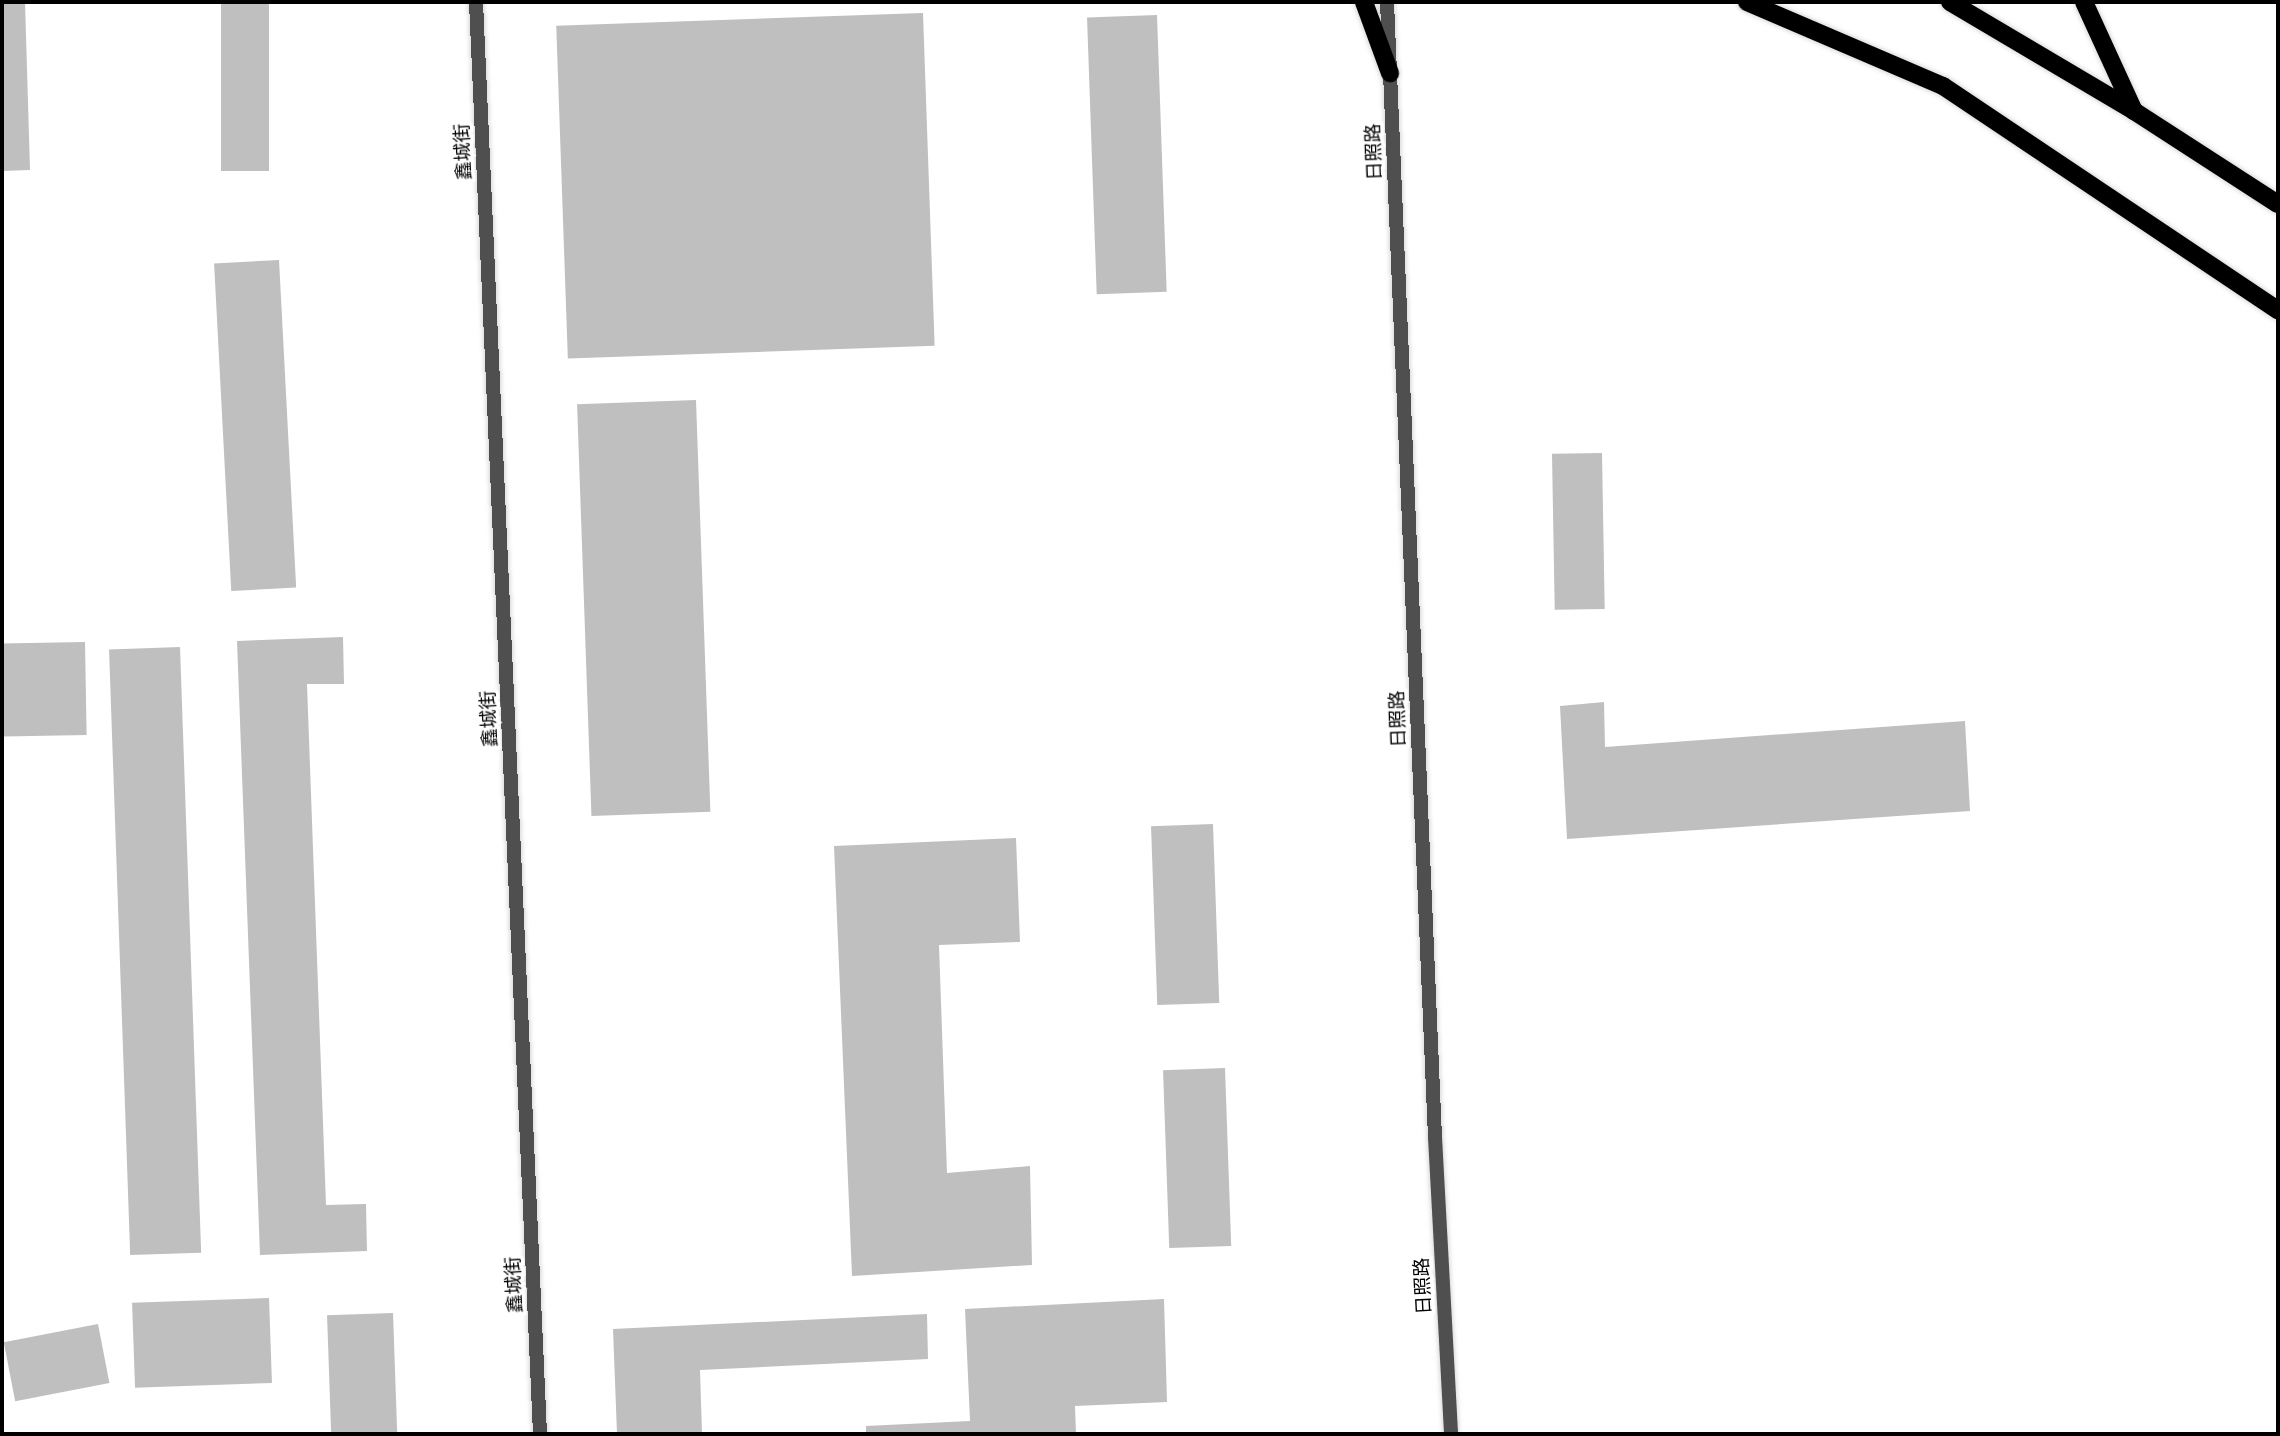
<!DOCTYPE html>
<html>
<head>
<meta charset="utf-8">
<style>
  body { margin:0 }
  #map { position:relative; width:2280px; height:1436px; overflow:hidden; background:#fff; font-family:"DejaVu Sans","Noto Sans SC",sans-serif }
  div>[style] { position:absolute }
  .building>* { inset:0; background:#bfbfbf; transform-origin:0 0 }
  .roads { filter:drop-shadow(0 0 2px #dbdbdb) drop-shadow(0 0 2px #dbdbdb) }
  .tertiary>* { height:14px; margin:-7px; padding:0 7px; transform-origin:7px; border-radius:7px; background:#4f4f4f }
  .primary>* { height:18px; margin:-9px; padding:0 9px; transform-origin:9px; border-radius:9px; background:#000 }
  span { translate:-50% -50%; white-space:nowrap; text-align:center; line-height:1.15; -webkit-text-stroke:7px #fff; paint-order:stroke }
  .street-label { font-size:19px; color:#000 }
  .frame { position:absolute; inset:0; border:4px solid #000; pointer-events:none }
</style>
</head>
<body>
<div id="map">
  <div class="building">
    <div style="clip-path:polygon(2px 2px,25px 2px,30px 170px,2px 171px)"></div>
    <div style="left:221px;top:2px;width:48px;height:169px"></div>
    <div style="left:923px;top:13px;width:333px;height:367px;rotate:88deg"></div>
    <div style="left:1157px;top:15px;width:277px;height:70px;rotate:88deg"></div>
    <div style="left:279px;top:260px;width:328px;height:65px;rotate:87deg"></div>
    <div style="left:696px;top:400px;width:412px;height:119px;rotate:88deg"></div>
    <div style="left:1602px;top:453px;width:156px;height:50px;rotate:89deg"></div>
    <div style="clip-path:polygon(343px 637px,344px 684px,307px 684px,326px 1205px,366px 1204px,367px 1251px,260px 1255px,237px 641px)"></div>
    <div style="left:85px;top:642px;width:93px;height:83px;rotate:89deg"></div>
    <div style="left:180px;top:647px;width:606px;height:71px;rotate:88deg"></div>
    <div style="clip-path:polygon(1604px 702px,1605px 747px,1965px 721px,1970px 811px,1567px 839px,1560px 706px)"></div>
    <div style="left:1213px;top:824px;width:179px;height:62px;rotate:88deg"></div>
    <div style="clip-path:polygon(1016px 838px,1020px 942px,939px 945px,947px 1173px,1030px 1166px,1032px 1265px,852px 1276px,834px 846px)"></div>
    <div style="left:1225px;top:1068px;width:178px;height:62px;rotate:88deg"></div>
    <div style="left:269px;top:1298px;width:85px;height:137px;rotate:88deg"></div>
    <div style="clip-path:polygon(1164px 1299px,1167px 1402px,1075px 1406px,1076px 1434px,866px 1434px,866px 1426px,970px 1421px,965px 1309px)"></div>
    <div style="left:393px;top:1313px;width:121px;height:66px;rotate:88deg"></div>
    <div style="clip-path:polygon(927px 1314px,928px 1359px,700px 1370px,702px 1434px,617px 1434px,613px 1329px)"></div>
    <div style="left:98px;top:1324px;width:60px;height:96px;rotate:79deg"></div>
  </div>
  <div class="roads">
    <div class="tertiary">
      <div style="left:476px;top:2px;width:1433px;rotate:87.44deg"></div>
      <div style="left:1387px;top:2px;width:1136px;rotate:87.58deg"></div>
      <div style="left:1435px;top:1137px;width:297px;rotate:86.9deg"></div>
    </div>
    <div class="primary">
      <div style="left:1364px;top:2px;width:76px;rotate:69.9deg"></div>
      <div style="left:1747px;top:2px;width:213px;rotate:23.2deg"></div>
      <div style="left:1943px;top:86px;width:403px;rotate:33.8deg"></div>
      <div style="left:1950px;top:2px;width:214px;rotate:30.6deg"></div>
      <div style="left:2134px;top:111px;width:171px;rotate:32.9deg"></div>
      <div style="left:2084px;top:2px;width:120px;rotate:65.4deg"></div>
    </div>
  </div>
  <div class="street-label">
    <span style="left:463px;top:152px;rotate:-93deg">鑫城街</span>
    <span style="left:1374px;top:152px;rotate:-92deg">日照路</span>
    <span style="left:489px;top:719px;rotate:-93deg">鑫城街</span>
    <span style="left:1398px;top:719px;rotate:-92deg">日照路</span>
    <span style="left:514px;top:1285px;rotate:-93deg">鑫城街</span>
    <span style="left:1423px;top:1286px;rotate:-93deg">日照路</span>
  </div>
  <div class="frame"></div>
</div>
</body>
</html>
